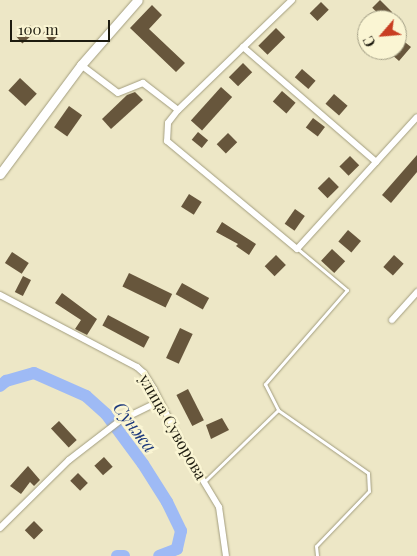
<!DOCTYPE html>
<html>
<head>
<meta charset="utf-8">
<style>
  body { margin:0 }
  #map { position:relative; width:417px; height:556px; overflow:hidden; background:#ede7c6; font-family:"Playfair Display",serif }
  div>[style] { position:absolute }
  .river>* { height:12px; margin:-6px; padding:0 6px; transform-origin:6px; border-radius:6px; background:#9ebaf5 }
  .building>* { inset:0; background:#67563c; transform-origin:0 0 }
  .roads { filter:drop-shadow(0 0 1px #a29d7e) drop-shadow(0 0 1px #a29d7e) }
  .lane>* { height:3px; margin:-1.5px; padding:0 1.5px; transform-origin:1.5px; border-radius:1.5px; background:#fff }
  .street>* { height:6px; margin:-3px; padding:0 3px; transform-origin:3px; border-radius:3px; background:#fff }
  .secondary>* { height:9px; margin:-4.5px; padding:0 4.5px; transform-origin:4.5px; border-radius:4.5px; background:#fff }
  span { translate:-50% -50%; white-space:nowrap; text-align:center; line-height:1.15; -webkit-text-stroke:5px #faf5d3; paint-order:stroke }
  .street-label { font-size:16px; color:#1d1b0f }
  .water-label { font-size:18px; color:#1d397c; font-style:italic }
  .north { position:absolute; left:357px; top:10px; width:50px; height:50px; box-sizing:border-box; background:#faf5d3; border:1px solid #a29e85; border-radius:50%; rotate:243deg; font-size:14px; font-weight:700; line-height:20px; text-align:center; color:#1d1b0f }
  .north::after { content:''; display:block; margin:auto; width:18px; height:22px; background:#c83e22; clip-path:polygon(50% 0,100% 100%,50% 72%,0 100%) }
  .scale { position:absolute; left:10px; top:20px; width:100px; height:22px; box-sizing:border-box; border:2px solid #1d1b0f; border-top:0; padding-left:6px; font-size:15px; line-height:18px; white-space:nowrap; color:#1d1b0f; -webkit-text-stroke:4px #faf5d3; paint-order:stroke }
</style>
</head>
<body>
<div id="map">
  <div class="river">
    <div style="left:0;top:386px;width:8px;rotate:-40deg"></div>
    <div style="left:6px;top:381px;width:29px;rotate:-16deg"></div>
    <div style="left:34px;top:373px;width:57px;rotate:23.9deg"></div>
    <div style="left:86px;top:396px;width:27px;rotate:42deg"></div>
    <div style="left:106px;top:414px;width:62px;rotate:53.5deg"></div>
    <div style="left:143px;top:464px;width:45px;rotate:57.7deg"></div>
    <div style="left:167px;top:502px;width:32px;rotate:64deg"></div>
    <div style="left:181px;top:531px;width:18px;rotate:103deg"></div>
    <div style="left:177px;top:549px;width:19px;rotate:159deg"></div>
    <div style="left:117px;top:556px;width:7px"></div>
  </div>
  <div class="building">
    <div style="left:380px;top:0;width:17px;height:11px;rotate:45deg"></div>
    <div style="left:321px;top:2px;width:11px;height:16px;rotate:45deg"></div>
    <div style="clip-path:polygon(152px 5px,162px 15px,149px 29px,185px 63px,176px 72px,130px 28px)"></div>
    <div style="left:30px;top:25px;width:9px;height:18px;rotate:49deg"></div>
    <div style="left:51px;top:26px;width:12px;height:11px;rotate:48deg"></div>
    <div style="left:276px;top:28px;width:13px;height:25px;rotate:45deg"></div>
    <div style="clip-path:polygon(401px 39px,411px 47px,399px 61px,390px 53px,392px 50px,397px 50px,397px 44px)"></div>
    <div style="left:243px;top:63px;width:13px;height:20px;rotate:45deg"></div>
    <div style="left:302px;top:69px;width:18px;height:11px;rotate:41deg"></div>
    <div style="left:20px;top:78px;width:23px;height:17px;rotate:43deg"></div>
    <div style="left:221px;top:87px;width:15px;height:45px;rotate:42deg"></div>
    <div style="left:282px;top:91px;width:18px;height:14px;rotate:41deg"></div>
    <div style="clip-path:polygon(135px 92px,143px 100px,111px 129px,102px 119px,127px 95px)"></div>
    <div style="left:334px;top:94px;width:18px;height:13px;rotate:41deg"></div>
    <div style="left:69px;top:106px;width:16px;height:26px;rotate:35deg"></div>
    <div style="left:313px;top:118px;width:15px;height:12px;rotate:37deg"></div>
    <div style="left:198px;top:132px;width:13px;height:10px;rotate:39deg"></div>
    <div style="left:228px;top:133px;width:13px;height:16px;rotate:45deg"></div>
    <div style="clip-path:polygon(417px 155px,417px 172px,391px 203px,382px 195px)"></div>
    <div style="left:350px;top:156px;width:13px;height:15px;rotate:45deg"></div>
    <div style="left:329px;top:177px;width:14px;height:16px;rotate:45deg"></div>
    <div style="left:189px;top:194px;width:15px;height:15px;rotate:32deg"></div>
    <div style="left:295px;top:209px;width:12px;height:18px;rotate:35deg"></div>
    <div style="clip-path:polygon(222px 222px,256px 244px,249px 255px,236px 246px,238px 244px,216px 232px)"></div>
    <div style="left:348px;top:230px;width:17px;height:15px;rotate:40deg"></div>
    <div style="left:332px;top:249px;width:18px;height:16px;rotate:43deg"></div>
    <div style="left:12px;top:252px;width:20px;height:13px;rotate:33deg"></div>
    <div style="left:276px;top:255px;width:14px;height:16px;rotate:45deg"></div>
    <div style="left:394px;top:255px;width:13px;height:16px;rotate:42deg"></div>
    <div style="left:129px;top:273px;width:48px;height:15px;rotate:26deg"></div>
    <div style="left:23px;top:276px;width:9px;height:18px;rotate:27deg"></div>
    <div style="left:182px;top:283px;width:31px;height:13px;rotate:29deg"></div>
    <div style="clip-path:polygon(62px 293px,97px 319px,87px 335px,75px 329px,81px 320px,55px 303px)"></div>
    <div style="left:108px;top:315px;width:47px;height:12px;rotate:28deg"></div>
    <div style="left:180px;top:328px;width:14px;height:33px;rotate:25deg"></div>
    <div style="left:188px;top:389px;width:35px;height:13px;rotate:63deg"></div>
    <div style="clip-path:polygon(222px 418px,229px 430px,211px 439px,206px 425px)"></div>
    <div style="left:59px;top:421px;width:26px;height:11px;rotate:47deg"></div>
    <div style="left:104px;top:457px;width:13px;height:13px;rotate:48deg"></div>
    <div style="clip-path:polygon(28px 466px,40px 480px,34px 486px,30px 482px,21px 494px,10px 486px)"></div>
    <div style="left:78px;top:473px;width:14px;height:11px;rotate:45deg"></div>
    <div style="left:34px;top:521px;width:13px;height:13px;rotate:45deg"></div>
  </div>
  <div class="roads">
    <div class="lane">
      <div style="left:298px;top:249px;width:64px;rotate:39.9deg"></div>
      <div style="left:347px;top:290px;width:125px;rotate:131.1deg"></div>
      <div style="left:265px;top:384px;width:29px;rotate:63deg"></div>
      <div style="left:278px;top:410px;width:110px;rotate:35deg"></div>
      <div style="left:368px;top:473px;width:18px;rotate:87deg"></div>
      <div style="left:369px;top:491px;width:76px;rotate:133.9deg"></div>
      <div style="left:316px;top:546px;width:10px;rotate:84deg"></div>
      <div style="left:205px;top:481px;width:102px;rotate:-44.2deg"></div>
    </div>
    <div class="street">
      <div style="left:292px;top:0;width:158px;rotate:136deg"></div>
      <div style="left:178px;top:110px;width:16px;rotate:128deg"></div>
      <div style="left:168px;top:123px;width:18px;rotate:93deg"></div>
      <div style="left:167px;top:141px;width:169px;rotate:39.7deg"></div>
      <div style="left:297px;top:249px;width:178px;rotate:-47.7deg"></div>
      <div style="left:243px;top:47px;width:176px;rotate:40.8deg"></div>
      <div style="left:81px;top:65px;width:46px;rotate:37.1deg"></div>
      <div style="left:118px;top:93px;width:27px;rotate:-22deg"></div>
      <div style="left:143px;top:83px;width:44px;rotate:37.6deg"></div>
      <div style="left:0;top:295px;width:155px;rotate:27.7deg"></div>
      <div style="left:137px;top:367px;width:9px;rotate:41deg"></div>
      <div style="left:144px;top:373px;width:19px;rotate:58deg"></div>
      <div style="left:154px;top:389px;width:67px;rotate:63.4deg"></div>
      <div style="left:184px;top:449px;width:68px;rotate:58.9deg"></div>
      <div style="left:219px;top:507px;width:49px;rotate:81.9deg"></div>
      <div style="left:392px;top:320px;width:38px;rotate:-48deg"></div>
      <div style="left:0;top:528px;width:97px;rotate:-44.6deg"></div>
      <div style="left:69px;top:460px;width:66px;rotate:-37.6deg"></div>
      <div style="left:121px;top:420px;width:43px;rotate:-26deg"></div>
    </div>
    <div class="secondary">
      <div style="left:0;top:174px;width:136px;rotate:-53.4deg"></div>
      <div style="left:81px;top:65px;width:86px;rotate:-48.8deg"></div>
    </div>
  </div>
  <div class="street-label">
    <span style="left:173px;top:427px;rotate:60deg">улица Суворова</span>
  </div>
  <div class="water-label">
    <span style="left:135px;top:427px;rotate:53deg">Сунжа</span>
  </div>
  <div class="north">С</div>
  <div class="scale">100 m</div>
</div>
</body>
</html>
